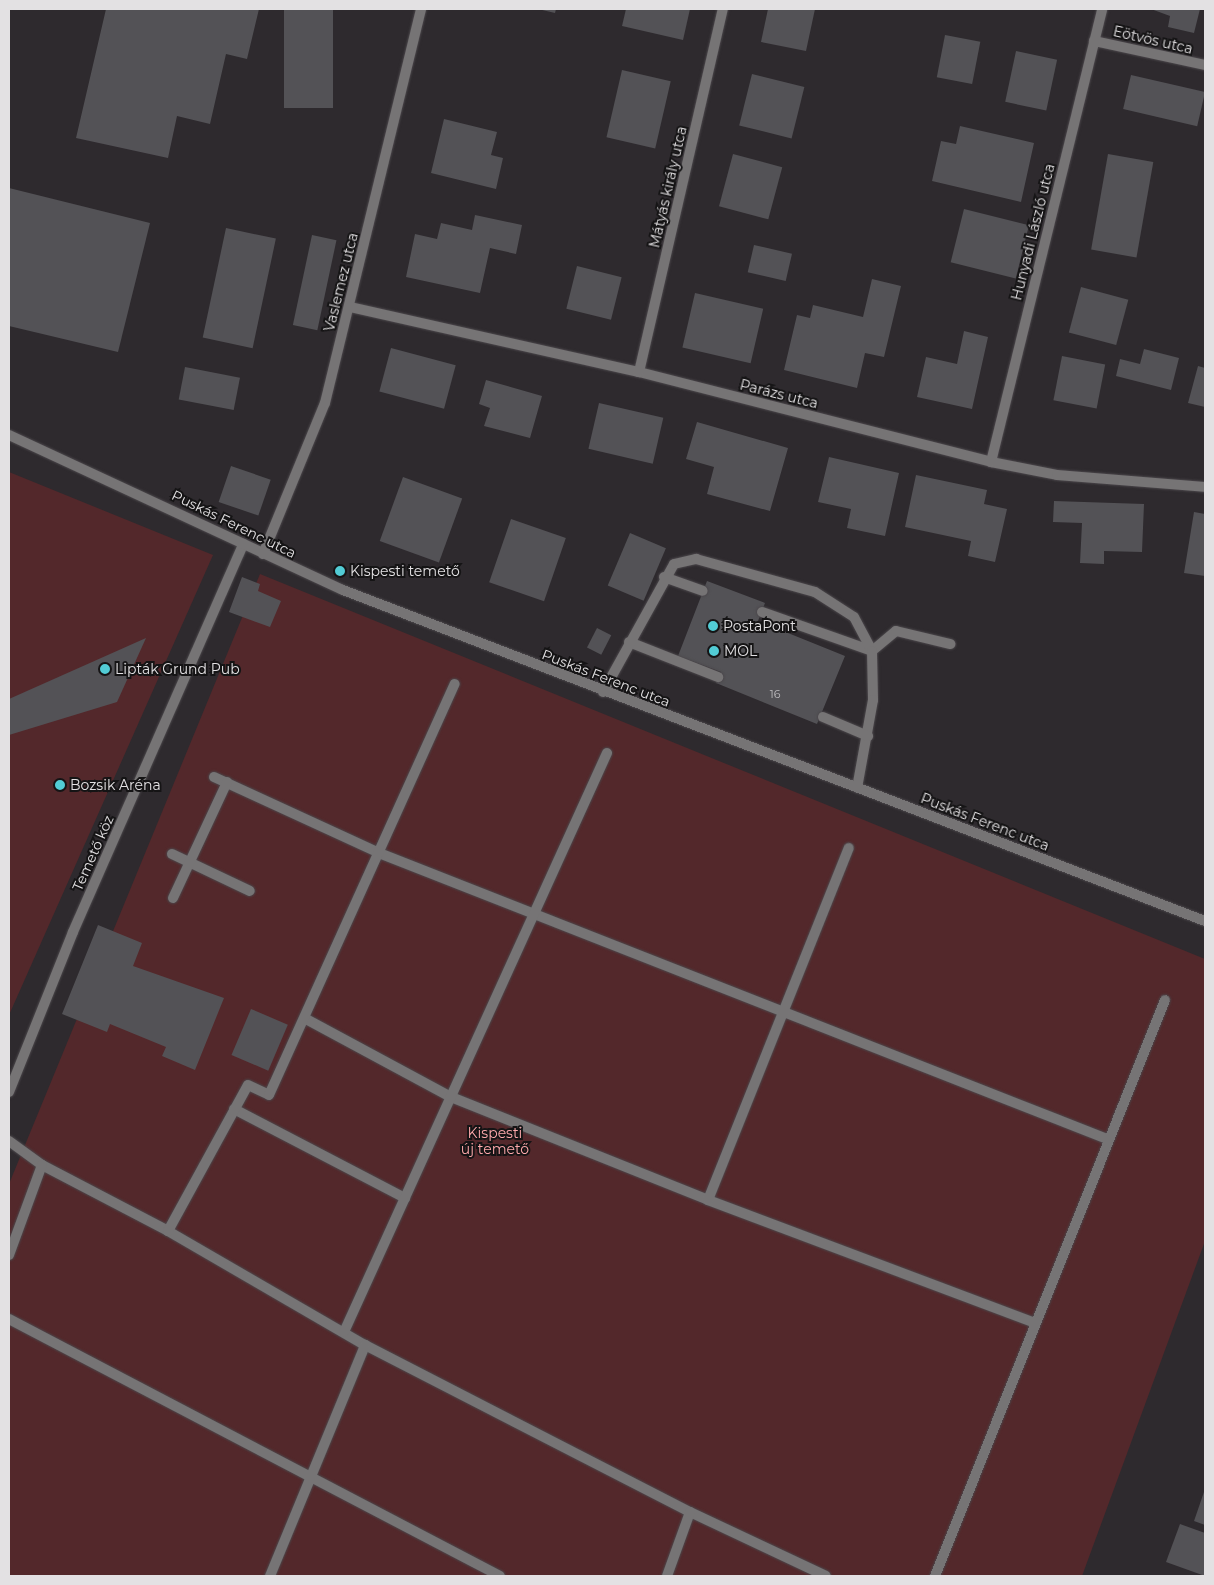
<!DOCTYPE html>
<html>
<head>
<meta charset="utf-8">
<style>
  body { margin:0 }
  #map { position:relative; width:1214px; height:1585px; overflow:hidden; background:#2e2a2e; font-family:Montserrat,sans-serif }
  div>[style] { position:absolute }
  .green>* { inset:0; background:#53282b }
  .building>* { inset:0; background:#535256; transform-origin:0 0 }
  .roads { filter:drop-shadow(0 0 1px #4b474b) drop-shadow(0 0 1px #4b474b) }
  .service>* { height:10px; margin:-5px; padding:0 5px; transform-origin:5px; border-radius:5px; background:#767475 }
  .minor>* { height:10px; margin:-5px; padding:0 5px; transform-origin:5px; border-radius:5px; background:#767475 }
  .tertiary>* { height:10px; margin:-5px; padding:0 5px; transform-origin:5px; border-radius:5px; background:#767475 }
  .dots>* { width:14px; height:14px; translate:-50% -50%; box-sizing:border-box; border:2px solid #151415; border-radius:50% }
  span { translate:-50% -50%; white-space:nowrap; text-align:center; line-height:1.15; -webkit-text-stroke:4px #151415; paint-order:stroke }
  .number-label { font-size:11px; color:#bfbdc0 }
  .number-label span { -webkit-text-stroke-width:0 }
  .street-label { font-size:14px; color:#e3e1e3 }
  .poi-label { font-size:14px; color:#e3e1e3 }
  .left { translate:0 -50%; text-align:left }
  .park-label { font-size:14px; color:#ffa9ac }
  .frame { position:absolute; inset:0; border:10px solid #e3e1e3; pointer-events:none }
</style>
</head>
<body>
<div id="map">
  <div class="green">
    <div style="clip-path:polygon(9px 472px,213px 555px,9px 1015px)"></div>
    <div style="clip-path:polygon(260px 574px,1205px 959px,1205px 1241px,1082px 1576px,9px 1576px,9px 1184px)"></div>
  </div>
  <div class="building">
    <div style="clip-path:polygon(106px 9px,259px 9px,247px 59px,226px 54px,210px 124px,177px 116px,168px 158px,76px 138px)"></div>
    <div style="left:284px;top:9px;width:49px;height:99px"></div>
    <div style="clip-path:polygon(538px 9px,556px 9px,555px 13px)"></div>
    <div style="clip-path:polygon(626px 9px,690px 9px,683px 40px,622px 26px)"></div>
    <div style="clip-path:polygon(768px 9px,815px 9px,806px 51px,761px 42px)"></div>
    <div style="clip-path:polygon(1151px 9px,1200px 9px,1194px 33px,1168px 27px,1170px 16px)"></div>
    <div style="left:945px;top:35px;width:36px;height:43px;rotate:11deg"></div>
    <div style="left:1016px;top:51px;width:42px;height:52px;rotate:12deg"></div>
    <div style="left:622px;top:70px;width:50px;height:69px;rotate:13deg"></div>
    <div style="left:752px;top:74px;width:54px;height:53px;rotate:14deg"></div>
    <div style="left:1131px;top:75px;width:76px;height:35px;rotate:13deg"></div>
    <div style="clip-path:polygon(444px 119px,497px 132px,491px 155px,503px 158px,496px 189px,431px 173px)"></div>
    <div style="clip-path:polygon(960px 126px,1034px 143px,1021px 202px,932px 181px,941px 141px,956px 144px)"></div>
    <div style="left:733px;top:154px;width:51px;height:54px;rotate:15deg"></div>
    <div style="left:1108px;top:154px;width:46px;height:97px;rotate:10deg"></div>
    <div style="clip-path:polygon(9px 188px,150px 223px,118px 352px,9px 326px)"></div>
    <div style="left:964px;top:209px;width:67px;height:55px;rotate:14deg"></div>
    <div style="clip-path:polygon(475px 215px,522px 225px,516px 254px,490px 248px,480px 293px,406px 277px,415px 234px,437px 239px,441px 223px,472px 230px)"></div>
    <div style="left:226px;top:228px;width:51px;height:112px;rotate:12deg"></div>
    <div style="left:312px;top:235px;width:25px;height:92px;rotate:12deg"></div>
    <div style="left:754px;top:245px;width:39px;height:28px;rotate:13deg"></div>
    <div style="left:577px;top:266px;width:46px;height:44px;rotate:14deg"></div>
    <div style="clip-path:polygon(872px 279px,901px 286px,884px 357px,865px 353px,857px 388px,784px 370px,797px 315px,810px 318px,813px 305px,863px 317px)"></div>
    <div style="left:1081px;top:287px;width:49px;height:47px;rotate:15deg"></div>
    <div style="left:695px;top:293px;width:70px;height:56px;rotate:13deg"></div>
    <div style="clip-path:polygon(964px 331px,988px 337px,972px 409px,917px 397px,926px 357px,957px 364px)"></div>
    <div style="left:391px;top:348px;width:67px;height:45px;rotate:15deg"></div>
    <div style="clip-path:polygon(1144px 349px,1179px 358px,1171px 390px,1116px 376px,1120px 359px,1140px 364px)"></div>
    <div style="left:1062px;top:356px;width:44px;height:45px;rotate:11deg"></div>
    <div style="clip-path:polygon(1198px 366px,1205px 368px,1205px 407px,1188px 403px)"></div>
    <div style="left:185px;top:367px;width:56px;height:33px;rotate:11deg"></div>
    <div style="clip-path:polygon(486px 380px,542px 396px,530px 438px,484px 426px,490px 408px,479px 404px)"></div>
    <div style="left:599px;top:403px;width:66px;height:47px;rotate:13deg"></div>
    <div style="clip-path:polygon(697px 422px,788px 448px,770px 511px,707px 494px,714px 467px,686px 459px)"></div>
    <div style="clip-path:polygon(829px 457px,899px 473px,885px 536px,847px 528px,851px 509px,818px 502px)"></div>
    <div style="left:231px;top:466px;width:42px;height:38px;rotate:19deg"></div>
    <div style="clip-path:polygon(916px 475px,987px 490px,984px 504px,1007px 509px,995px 562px,968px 556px,971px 541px,905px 527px)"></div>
    <div style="left:403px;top:477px;width:63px;height:68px;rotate:20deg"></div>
    <div style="clip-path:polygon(1054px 501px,1144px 504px,1142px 552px,1104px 551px,1104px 564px,1080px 563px,1082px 523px,1053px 522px)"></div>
    <div style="clip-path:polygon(1194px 512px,1205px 514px,1205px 576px,1184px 573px)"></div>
    <div style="left:511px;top:519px;width:58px;height:67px;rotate:19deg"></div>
    <div style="left:630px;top:533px;width:39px;height:57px;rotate:23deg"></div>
    <div style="clip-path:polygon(242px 577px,260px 584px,258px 591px,281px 601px,270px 627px,229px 612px)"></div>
    <div style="clip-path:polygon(707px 581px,765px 603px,758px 621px,845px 656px,817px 724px,716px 683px,721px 672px,678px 656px)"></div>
    <div style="left:597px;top:628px;width:16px;height:22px;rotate:27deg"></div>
    <div style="clip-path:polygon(146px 638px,117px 702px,9px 735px,9px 699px)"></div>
    <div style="clip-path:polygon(98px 925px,142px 943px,133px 966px,224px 998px,195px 1070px,162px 1056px,166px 1047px,110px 1024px,107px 1032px,62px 1014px)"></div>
    <div style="left:251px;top:1009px;width:40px;height:50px;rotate:23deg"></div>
    <div style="clip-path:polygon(1205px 1489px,1205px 1525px,1194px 1521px)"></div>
    <div style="clip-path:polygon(1180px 1524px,1205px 1533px,1205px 1576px,1166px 1562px)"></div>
  </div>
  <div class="roads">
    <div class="service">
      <div style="left:664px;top:577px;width:41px;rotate:19.7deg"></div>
      <div style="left:762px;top:612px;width:117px;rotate:19.5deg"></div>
      <div style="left:872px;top:651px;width:31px;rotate:-40deg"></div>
      <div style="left:896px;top:631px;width:56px;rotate:13.5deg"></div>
      <div style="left:629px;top:642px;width:96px;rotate:21.5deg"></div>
      <div style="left:603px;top:692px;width:146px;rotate:-61deg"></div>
      <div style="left:674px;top:564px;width:23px;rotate:-13deg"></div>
      <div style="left:696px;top:559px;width:123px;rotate:15.5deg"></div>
      <div style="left:815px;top:592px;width:46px;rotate:32.7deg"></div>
      <div style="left:854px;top:617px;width:38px;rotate:62deg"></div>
      <div style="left:872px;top:651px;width:49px;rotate:88.8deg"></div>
      <div style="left:873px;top:700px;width:89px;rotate:100.3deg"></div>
      <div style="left:823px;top:717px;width:49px;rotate:22.9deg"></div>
      <div style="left:214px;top:777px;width:182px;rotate:24.7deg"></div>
      <div style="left:379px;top:853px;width:782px;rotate:21.45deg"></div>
      <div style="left:172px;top:854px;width:86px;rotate:25.4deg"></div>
      <div style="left:173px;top:898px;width:128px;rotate:-65deg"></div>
      <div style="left:306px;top:1019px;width:165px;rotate:28.3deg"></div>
      <div style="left:451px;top:1097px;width:277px;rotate:21.8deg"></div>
      <div style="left:708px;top:1200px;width:347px;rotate:20.6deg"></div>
      <div style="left:9px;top:1092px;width:172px;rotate:-68.2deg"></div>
      <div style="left:73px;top:932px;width:424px;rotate:-66.3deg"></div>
      <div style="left:234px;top:1109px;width:193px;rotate:27.5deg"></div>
      <div style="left:9px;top:1141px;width:41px;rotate:36deg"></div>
      <div style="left:42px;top:1165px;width:142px;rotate:27.6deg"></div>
      <div style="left:168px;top:1231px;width:228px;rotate:30.1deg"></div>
      <div style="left:365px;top:1345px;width:365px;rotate:27.2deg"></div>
      <div style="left:690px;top:1512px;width:150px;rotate:25.2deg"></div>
      <div style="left:708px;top:1200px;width:379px;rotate:-68.2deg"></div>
      <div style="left:168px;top:1231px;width:166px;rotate:-61.3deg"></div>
      <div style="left:248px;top:1085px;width:23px;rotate:25deg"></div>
      <div style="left:269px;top:1095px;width:451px;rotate:-65.7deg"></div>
      <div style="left:9px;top:1255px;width:96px;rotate:-69.9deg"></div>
      <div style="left:9px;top:1319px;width:554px;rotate:27.63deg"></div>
      <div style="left:344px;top:1332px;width:636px;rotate:-65.57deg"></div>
      <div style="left:270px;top:1576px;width:250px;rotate:-67.6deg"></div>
      <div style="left:667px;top:1576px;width:68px;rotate:-70.2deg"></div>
      <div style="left:935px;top:1576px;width:620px;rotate:-68.23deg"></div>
    </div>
    <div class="minor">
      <div style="left:1094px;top:41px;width:114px;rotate:12.2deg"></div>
      <div style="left:350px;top:307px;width:296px;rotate:12.7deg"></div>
      <div style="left:639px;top:372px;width:363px;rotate:14.3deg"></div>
      <div style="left:991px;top:462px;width:67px;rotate:11.1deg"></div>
      <div style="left:1057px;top:475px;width:148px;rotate:4.6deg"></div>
      <div style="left:639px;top:372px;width:373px;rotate:-77deg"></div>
      <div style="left:991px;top:462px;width:466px;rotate:-76.2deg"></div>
      <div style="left:263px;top:554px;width:163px;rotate:-67.7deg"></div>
      <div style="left:325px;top:403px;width:406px;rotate:-76.3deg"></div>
    </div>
    <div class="tertiary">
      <div style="left:9px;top:435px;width:368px;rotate:24.9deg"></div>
      <div style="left:343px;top:590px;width:923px;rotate:21.01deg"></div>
    </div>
  </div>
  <div class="dots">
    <div style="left:340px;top:571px;background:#52ccd5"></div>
    <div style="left:713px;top:626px;background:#52ccd5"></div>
    <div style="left:714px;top:651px;background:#52ccd5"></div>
    <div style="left:105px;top:669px;background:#52ccd5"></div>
    <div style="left:60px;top:785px;background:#52ccd5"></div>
  </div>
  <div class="number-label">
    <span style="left:775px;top:694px">16</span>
  </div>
  <div class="street-label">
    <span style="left:1153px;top:40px;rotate:13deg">Eötvös utca</span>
    <span style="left:668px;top:187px;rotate:-77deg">Mátyás király utca</span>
    <span style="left:1033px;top:232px;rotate:-76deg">Hunyadi László utca</span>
    <span style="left:341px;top:282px;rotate:-76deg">Vaslemez utca</span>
    <span style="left:779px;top:394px;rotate:14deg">Parázs utca</span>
    <span style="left:234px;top:524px;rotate:26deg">Puskás Ferenc utca</span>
    <span style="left:606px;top:678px;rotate:21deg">Puskás Ferenc utca</span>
    <span style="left:985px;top:822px;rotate:21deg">Puskás Ferenc utca</span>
    <span style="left:93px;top:853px;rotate:-66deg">Temető köz</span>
  </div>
  <div class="poi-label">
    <span class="left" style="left:350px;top:571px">Kispesti temető</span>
    <span class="left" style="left:723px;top:626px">PostaPont</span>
    <span class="left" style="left:724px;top:651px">MOL</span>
    <span class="left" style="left:115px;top:669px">Lipták Grund Pub</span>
    <span class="left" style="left:70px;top:785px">Bozsik Aréna</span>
  </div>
  <div class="park-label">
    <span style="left:495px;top:1141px">Kispesti<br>új temető</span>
  </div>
  <div class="frame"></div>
</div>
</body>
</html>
